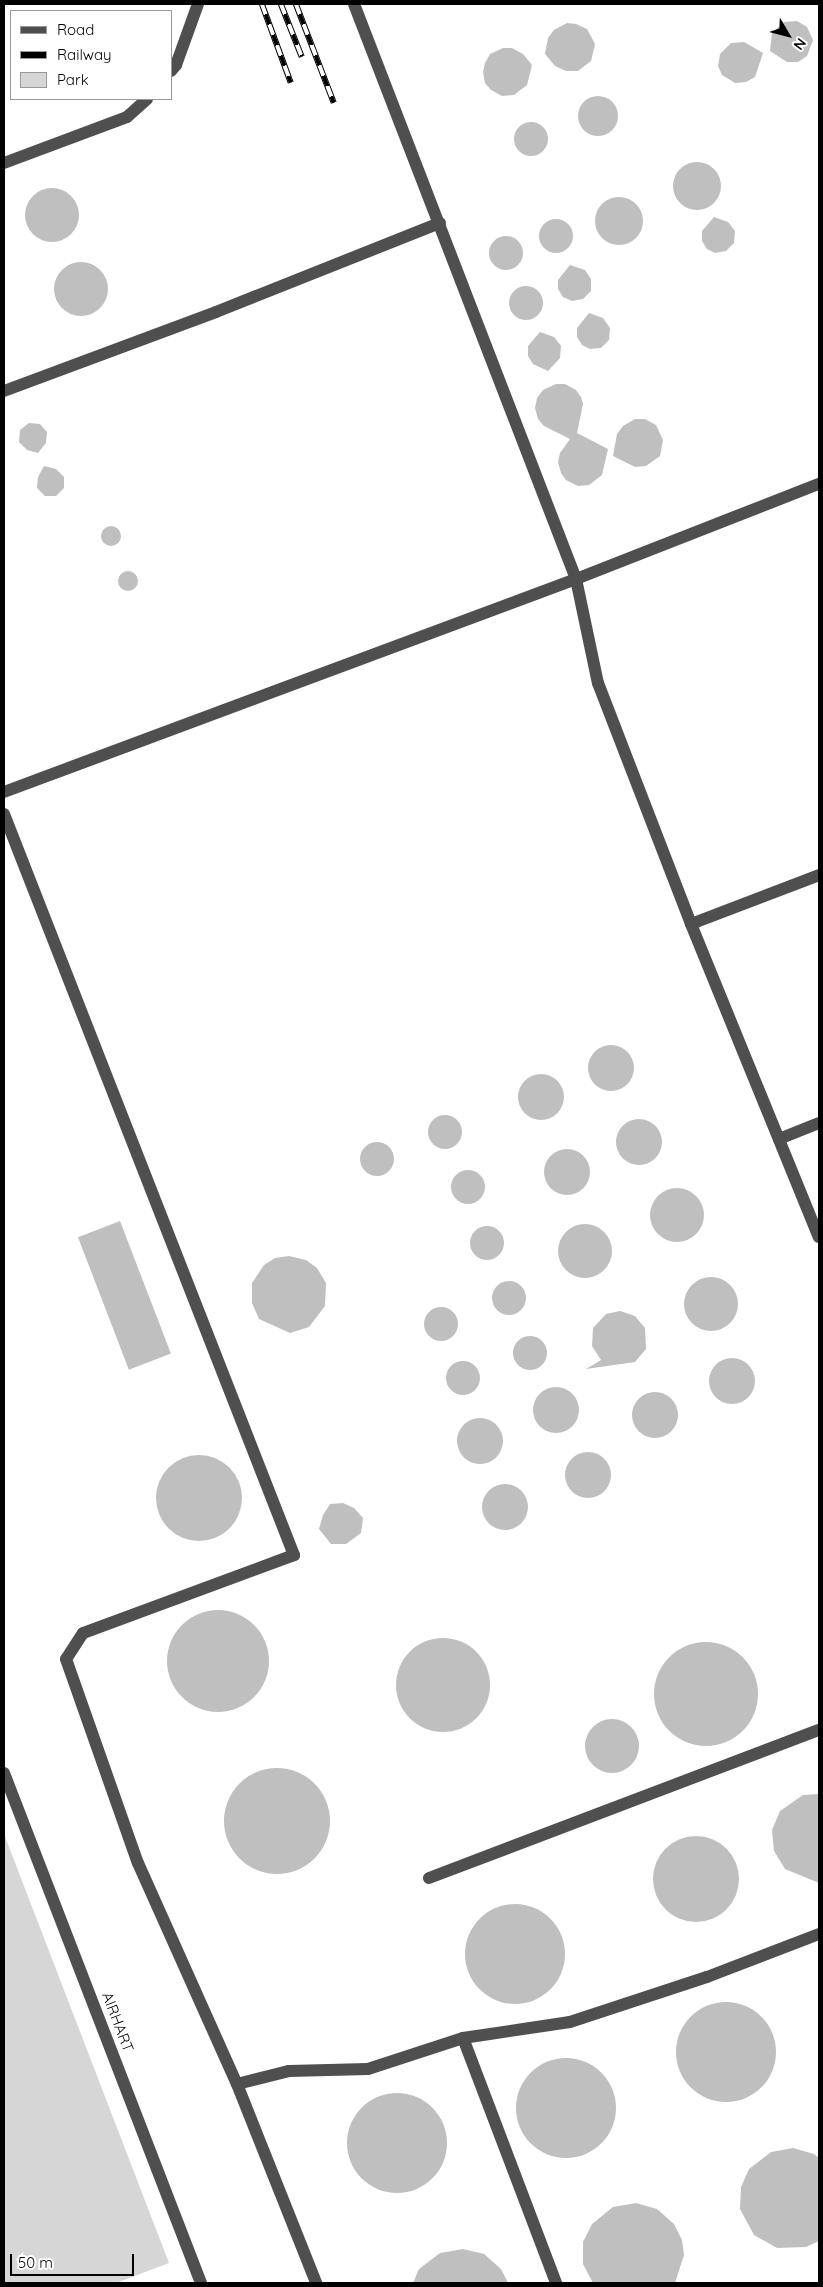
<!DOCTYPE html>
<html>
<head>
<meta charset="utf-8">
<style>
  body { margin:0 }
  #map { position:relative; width:823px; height:2287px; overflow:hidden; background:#fff; font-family:Quicksand,sans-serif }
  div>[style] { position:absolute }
  .green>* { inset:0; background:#d6d6d6 }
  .building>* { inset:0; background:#bfbfbf; transform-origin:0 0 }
  .round { border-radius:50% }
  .minor>* { height:12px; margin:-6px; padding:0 6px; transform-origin:6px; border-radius:6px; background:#4f4f4f }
  .rail>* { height:5.5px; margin-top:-2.75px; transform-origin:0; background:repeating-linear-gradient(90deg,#fff 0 11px,#000 0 22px); box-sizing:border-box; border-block:1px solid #000 }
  span { translate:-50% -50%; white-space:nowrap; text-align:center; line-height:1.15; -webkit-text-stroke:4px #fff; paint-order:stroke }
  .street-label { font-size:15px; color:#000 }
  .frame { position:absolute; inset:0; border:5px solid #000; pointer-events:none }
  .legend { position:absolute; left:10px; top:10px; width:162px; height:90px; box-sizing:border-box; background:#fff; border:1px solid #999; margin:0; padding:6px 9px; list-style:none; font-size:15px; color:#000 }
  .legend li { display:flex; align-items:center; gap:10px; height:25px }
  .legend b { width:25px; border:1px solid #999 }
  .north { position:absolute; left:763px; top:10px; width:50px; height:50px; -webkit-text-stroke:4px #fff; paint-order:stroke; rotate:127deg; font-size:14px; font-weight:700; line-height:20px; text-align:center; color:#000 }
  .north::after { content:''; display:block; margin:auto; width:18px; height:22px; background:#000; clip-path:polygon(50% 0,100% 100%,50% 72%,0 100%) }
  .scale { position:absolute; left:10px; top:2254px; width:124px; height:22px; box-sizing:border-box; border:2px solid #000; border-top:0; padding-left:6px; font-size:15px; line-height:18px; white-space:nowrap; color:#000; -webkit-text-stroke:4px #fff; paint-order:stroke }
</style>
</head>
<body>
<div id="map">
  <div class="green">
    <div style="clip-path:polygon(4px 1834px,169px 2263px,116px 2283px,4px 2283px)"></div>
  </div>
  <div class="building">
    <div style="clip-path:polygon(797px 21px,807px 27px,813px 40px,807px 56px,798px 62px,787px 62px,770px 51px,772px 33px,784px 22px)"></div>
    <div style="clip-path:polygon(567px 23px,576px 24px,587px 29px,595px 44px,591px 61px,578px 71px,566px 71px,555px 66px,545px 54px,548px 38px,554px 30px)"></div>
    <div style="clip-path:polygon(744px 42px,763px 53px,755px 77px,746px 82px,735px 83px,722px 75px,718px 66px,720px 54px,731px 43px)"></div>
    <div style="clip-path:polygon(503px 48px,512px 48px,523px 54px,532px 65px,527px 85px,514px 95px,502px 96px,491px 90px,485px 83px,483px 72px,485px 63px,490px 54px)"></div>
    <div class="round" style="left:578px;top:96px;width:40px;height:40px"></div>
    <div class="round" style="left:514px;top:122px;width:34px;height:34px"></div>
    <div class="round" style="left:673px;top:162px;width:48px;height:48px"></div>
    <div class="round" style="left:25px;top:188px;width:54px;height:54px"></div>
    <div class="round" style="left:595px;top:197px;width:48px;height:48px"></div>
    <div style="clip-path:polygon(714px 217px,728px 222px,735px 231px,734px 243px,726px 251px,715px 253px,707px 249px,702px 241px,702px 231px)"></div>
    <div class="round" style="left:539px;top:219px;width:34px;height:34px"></div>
    <div class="round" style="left:489px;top:236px;width:34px;height:34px"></div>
    <div class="round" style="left:54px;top:262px;width:54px;height:54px"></div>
    <div style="clip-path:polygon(570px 265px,585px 270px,591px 279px,591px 291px,583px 299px,572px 301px,563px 297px,558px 289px,558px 280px)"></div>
    <div class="round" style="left:509px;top:286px;width:34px;height:34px"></div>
    <div style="clip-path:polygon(589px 313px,603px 318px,610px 328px,609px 340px,601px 348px,590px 349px,582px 345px,577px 337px,577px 328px)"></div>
    <div style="clip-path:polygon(540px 332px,554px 337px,561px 346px,560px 358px,548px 371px,533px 364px,528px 356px,528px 346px)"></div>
    <div style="clip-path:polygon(556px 384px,565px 384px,576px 390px,581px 397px,583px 404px,577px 433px,608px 449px,602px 475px,589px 485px,578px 486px,566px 480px,561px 473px,558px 462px,560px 453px,570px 439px,544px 426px,538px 419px,535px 408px,537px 398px,543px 390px)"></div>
    <div style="clip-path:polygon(635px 419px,645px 419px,656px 425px,663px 440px,660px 456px,646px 466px,635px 467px,613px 456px,617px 434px,623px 426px)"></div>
    <div style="clip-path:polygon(29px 423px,40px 424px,47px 432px,46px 443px,38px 453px,27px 450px,19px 442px,20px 430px)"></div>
    <div style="clip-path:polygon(44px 466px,56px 469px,64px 477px,64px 488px,56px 496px,45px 496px,37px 488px,38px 477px)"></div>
    <div class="round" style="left:101px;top:526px;width:20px;height:20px"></div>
    <div class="round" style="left:118px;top:571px;width:20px;height:20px"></div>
    <div class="round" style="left:588px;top:1045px;width:46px;height:46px"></div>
    <div class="round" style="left:518px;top:1074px;width:46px;height:46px"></div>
    <div class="round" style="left:428px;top:1115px;width:34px;height:34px"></div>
    <div class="round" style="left:616px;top:1119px;width:46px;height:46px"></div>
    <div class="round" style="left:360px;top:1142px;width:34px;height:34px"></div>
    <div class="round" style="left:544px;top:1149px;width:46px;height:46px"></div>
    <div class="round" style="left:451px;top:1170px;width:34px;height:34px"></div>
    <div class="round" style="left:650px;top:1188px;width:54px;height:54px"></div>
    <div style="left:120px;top:1221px;width:142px;height:45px;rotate:69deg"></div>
    <div class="round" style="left:558px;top:1224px;width:54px;height:54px"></div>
    <div class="round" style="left:470px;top:1226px;width:34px;height:34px"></div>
    <div style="clip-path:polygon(289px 1256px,306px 1260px,317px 1268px,326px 1283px,325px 1306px,309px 1327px,290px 1333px,259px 1319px,252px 1303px,252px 1283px,264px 1265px,275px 1258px)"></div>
    <div class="round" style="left:684px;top:1277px;width:54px;height:54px"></div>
    <div class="round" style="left:492px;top:1281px;width:34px;height:34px"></div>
    <div class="round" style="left:424px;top:1307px;width:34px;height:34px"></div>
    <div style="clip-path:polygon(620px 1311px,635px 1316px,645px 1328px,646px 1349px,635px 1362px,586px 1369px,601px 1360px,592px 1346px,593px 1328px,606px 1314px)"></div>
    <div class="round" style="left:513px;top:1336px;width:34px;height:34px"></div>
    <div class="round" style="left:709px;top:1358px;width:46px;height:46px"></div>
    <div class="round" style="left:446px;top:1361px;width:34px;height:34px"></div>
    <div class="round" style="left:533px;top:1387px;width:46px;height:46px"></div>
    <div class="round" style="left:632px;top:1392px;width:46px;height:46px"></div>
    <div class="round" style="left:457px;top:1418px;width:46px;height:46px"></div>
    <div class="round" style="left:565px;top:1452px;width:46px;height:46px"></div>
    <div class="round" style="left:156px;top:1455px;width:86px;height:86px"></div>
    <div class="round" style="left:482px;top:1484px;width:46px;height:46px"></div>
    <div style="clip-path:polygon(343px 1503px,354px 1508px,363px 1518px,361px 1533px,346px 1544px,331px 1544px,319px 1529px,323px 1515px,330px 1504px)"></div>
    <div class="round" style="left:167px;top:1610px;width:102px;height:102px"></div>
    <div class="round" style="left:396px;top:1638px;width:94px;height:94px"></div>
    <div class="round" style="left:654px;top:1642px;width:104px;height:104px"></div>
    <div class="round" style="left:585px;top:1719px;width:54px;height:54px"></div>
    <div class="round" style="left:224px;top:1768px;width:106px;height:106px"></div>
    <div style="clip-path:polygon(819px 1794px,819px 1883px,785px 1869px,774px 1851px,772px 1830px,780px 1811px,803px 1795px)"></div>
    <div class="round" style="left:653px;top:1836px;width:86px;height:86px"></div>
    <div class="round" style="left:465px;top:1904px;width:100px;height:100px"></div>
    <div class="round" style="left:676px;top:2002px;width:100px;height:100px"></div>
    <div class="round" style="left:516px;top:2058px;width:100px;height:100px"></div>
    <div class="round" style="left:347px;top:2093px;width:100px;height:100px"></div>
    <div style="clip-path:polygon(793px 2148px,814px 2154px,819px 2158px,819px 2241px,806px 2247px,777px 2248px,754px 2235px,740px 2209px,741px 2187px,749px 2169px,771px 2152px)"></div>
    <div style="clip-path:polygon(636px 2203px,657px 2209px,674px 2224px,682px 2240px,684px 2255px,675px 2283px,593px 2283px,583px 2264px,583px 2242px,592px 2224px,613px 2207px)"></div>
    <div style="clip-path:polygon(463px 2249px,484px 2254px,501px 2269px,508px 2283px,413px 2283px,419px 2269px,440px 2253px)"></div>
  </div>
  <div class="minor">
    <div style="left:354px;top:4px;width:616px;rotate:68.89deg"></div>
    <div style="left:576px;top:579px;width:106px;rotate:78.1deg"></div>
    <div style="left:598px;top:683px;width:258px;rotate:68.9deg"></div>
    <div style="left:691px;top:924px;width:338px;rotate:67.8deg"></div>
    <div style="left:171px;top:71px;width:8px;rotate:-50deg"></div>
    <div style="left:176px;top:65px;width:65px;rotate:-70.2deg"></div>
    <div style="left:4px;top:163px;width:131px;rotate:-20.5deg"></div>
    <div style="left:127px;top:117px;width:27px;rotate:-42deg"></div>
    <div style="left:4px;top:391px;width:226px;rotate:-20.4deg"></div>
    <div style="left:216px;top:312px;width:241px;rotate:-21.7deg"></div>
    <div style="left:4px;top:792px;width:610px;rotate:-20.42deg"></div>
    <div style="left:576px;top:579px;width:261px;rotate:-21.4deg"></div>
    <div style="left:4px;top:814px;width:796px;rotate:68.63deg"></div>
    <div style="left:294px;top:1555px;width:225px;rotate:159.7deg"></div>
    <div style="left:83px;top:1633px;width:31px;rotate:123deg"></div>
    <div style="left:66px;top:1659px;width:216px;rotate:70.6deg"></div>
    <div style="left:138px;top:1863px;width:242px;rotate:65.9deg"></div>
    <div style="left:237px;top:2084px;width:214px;rotate:68.3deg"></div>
    <div style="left:691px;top:924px;width:137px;rotate:-20.9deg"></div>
    <div style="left:779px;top:1139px;width:43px;rotate:-21.8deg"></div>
    <div style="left:4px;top:1773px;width:547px;rotate:68.88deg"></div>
    <div style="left:429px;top:1878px;width:417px;rotate:-20.8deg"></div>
    <div style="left:463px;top:2038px;width:262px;rotate:69.2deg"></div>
    <div style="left:237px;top:2084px;width:54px;rotate:-14deg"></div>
    <div style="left:289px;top:2071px;width:79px;rotate:-1.5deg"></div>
    <div style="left:368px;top:2069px;width:100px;rotate:-18.1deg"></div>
    <div style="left:463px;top:2038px;width:108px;rotate:-8.5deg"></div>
    <div style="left:570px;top:2022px;width:144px;rotate:-18.2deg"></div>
    <div style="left:707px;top:1977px;width:120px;rotate:-21deg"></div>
  </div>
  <div class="rail">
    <div style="left:262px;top:4px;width:84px;rotate:69.8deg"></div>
    <div style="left:281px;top:4px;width:57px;rotate:68.4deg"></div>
    <div style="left:296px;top:4px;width:106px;rotate:69deg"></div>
  </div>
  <div class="street-label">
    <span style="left:118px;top:2022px;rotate:69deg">AIRHART</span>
  </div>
  <div class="frame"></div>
  <ul class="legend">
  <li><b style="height:6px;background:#4f4f4f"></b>Road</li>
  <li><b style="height:6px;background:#000"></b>Railway</li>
  <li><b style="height:14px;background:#d6d6d6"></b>Park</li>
  </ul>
  <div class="north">N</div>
  <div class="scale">50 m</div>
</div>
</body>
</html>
